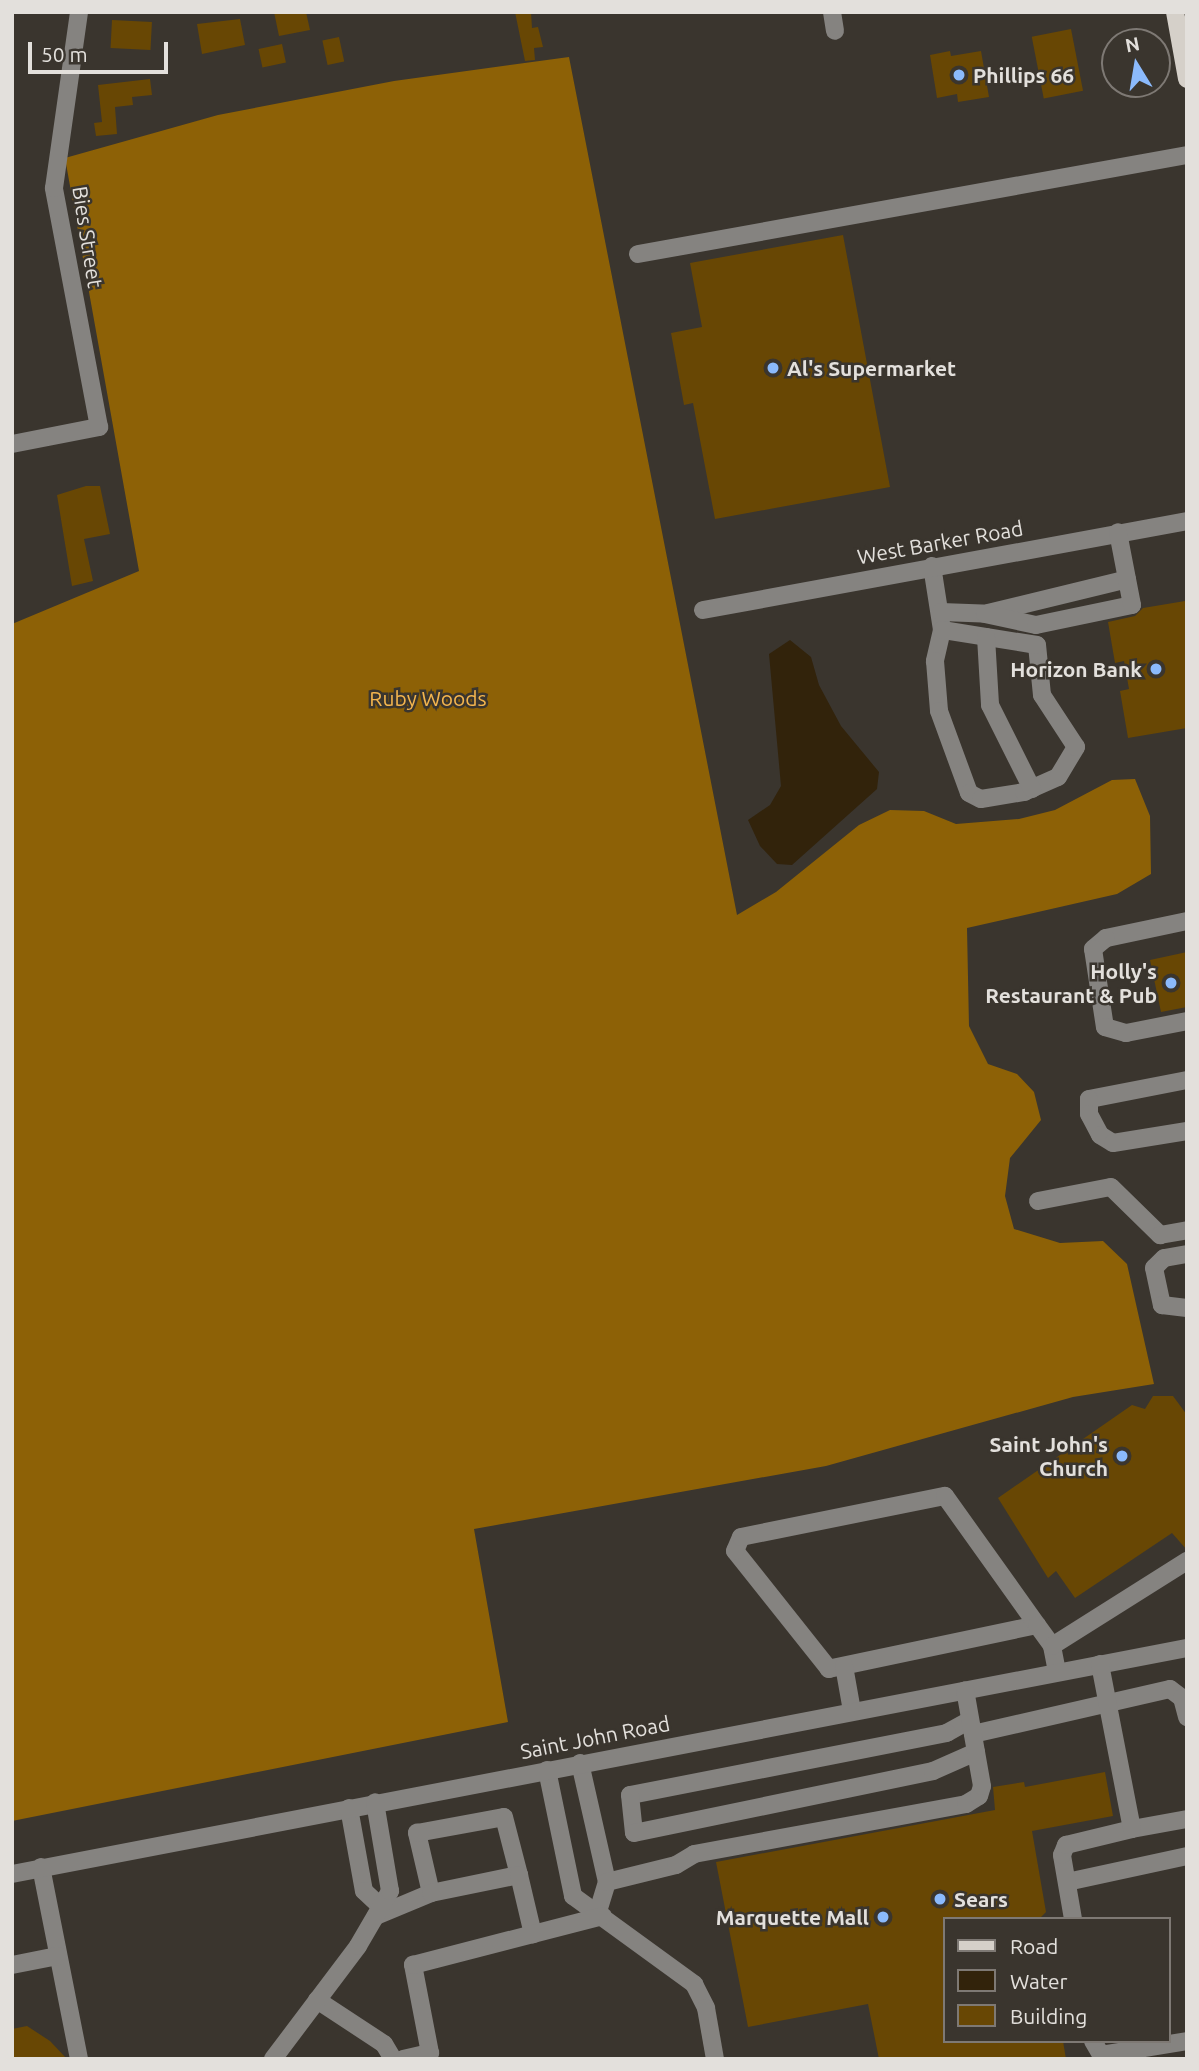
<!DOCTYPE html>
<html>
<head>
<meta charset="utf-8">
<style>
  body { margin:0 }
  #map { position:relative; width:1199px; height:2071px; overflow:hidden; background:#3a352e; font-family:Ubuntu,sans-serif }
  div>[style] { position:absolute }
  .forest>* { inset:0; background:#8d6106 }
  .water>* { inset:0; background:#32230b }
  .building>* { inset:0; background:#684704; transform-origin:0 0 }
  .minor>* { height:18px; margin:-9px; padding:0 9px; transform-origin:9px; border-radius:9px; background:#858380 }
  .major>* { height:18px; margin:-9px; padding:0 9px; transform-origin:9px; border-radius:9px; background:#d5d0c9 }
  .dots>* { width:19px; height:19px; translate:-50% -50%; box-sizing:border-box; border:4px solid #3a352e; border-radius:50% }
  span { translate:-50% -50%; white-space:nowrap; text-align:center; line-height:1.15; -webkit-text-stroke:5px #3a352e; paint-order:stroke }
  .poi-label { font-size:21px; color:#e3e0dc; font-weight:700 }
  .left { translate:0 -50%; text-align:left }
  .right { translate:-100% -50%; text-align:right }
  .street-label { font-size:21px; color:#e3e0dc }
  .park-label { font-size:21px; color:#f4b54e }
  .frame { position:absolute; inset:0; border:14px solid #e3e0dc; pointer-events:none }
  .legend { position:absolute; left:943px; top:1917px; width:228px; height:126px; box-sizing:border-box; background:#3a352e; border:2px solid #7e7974; margin:0; padding:9px 12px; list-style:none; font-size:21px; color:#e3e0dc }
  .legend li { display:flex; align-items:center; gap:14px; height:35px }
  .legend b { width:35px; border:2px solid #7e7974 }
  .north { position:absolute; left:1101px; top:28px; width:70px; height:70px; box-sizing:border-box; background:#3a352e; border:2px solid #7e7974; border-radius:50%; rotate:349deg; font-size:19px; font-weight:700; line-height:28px; text-align:center; color:#e3e0dc }
  .north::after { content:''; display:block; margin:auto; width:24px; height:32px; background:#8bbafc; clip-path:polygon(50% 0,100% 100%,50% 72%,0 100%) }
  .scale { position:absolute; left:28px; top:42px; width:140px; height:32px; box-sizing:border-box; border:4px solid #e3e0dc; border-top:0; padding-left:9px; font-size:21px; line-height:24px; white-space:nowrap; color:#e3e0dc; -webkit-text-stroke:5px #3a352e; paint-order:stroke }
</style>
</head>
<body>
<div id="map">
  <div class="forest">
    <div style="clip-path:polygon(569px 57px,737px 915px,776px 892px,859px 825px,890px 810px,924px 811px,956px 824px,1019px 819px,1055px 810px,1112px 780px,1135px 779px,1150px 816px,1151px 874px,1117px 894px,967px 928px,969px 1026px,988px 1064px,1017px 1074px,1034px 1092px,1041px 1120px,1010px 1158px,1005px 1196px,1014px 1229px,1060px 1243px,1103px 1241px,1127px 1264px,1154px 1384px,1073px 1397px,826px 1466px,474px 1529px,508px 1722px,12px 1821px,12px 624px,139px 571px,65px 158px,218px 115px,394px 81px)"></div>
  </div>
  <div class="water">
    <div style="clip-path:polygon(790px 640px,811px 657px,819px 685px,841px 726px,879px 772px,877px 789px,792px 865px,777px 864px,760px 846px,748px 820px,770px 805px,781px 786px,769px 654px)"></div>
  </div>
  <div class="building">
    <div style="clip-path:polygon(274px 12px,306px 12px,310px 30px,279px 36px)"></div>
    <div style="clip-path:polygon(515px 12px,531px 12px,532px 28px,538px 27px,543px 47px,534px 48px,535px 60px,525px 61px)"></div>
    <div style="clip-path:polygon(240px 19px,245px 45px,202px 54px,197px 24px)"></div>
    <div style="left:112px;top:20px;width:40px;height:28px;rotate:3deg"></div>
    <div style="left:1071px;top:29px;width:63px;height:40px;rotate:79deg"></div>
    <div style="left:339px;top:37px;width:25px;height:17px;rotate:78deg"></div>
    <div style="left:282px;top:44px;width:19px;height:24px;rotate:78deg"></div>
    <div style="clip-path:polygon(950px 51px,951px 56px,981px 51px,989px 97px,958px 102px,957px 94px,937px 98px,930px 55px)"></div>
    <div style="clip-path:polygon(150px 79px,152px 95px,132px 97px,133px 105px,115px 107px,117px 134px,96px 136px,94px 123px,102px 122px,98px 85px)"></div>
    <div style="clip-path:polygon(843px 235px,890px 487px,715px 519px,693px 403px,684px 405px,671px 333px,702px 327px,690px 263px)"></div>
    <div style="clip-path:polygon(86px 486px,100px 486px,110px 534px,84px 539px,93px 581px,72px 586px,57px 495px)"></div>
    <div style="clip-path:polygon(1185px 601px,1187px 728px,1128px 738px,1120px 691px,1129px 689px,1124px 661px,1115px 663px,1108px 622px,1135px 616px,1143px 608px)"></div>
    <div style="clip-path:polygon(1187px 952px,1187px 1007px,1161px 1012px,1150px 960px)"></div>
    <div style="clip-path:polygon(1153px 1396px,1173px 1396px,1187px 1415px,1187px 1550px,1172px 1533px,1075px 1598px,1056px 1571px,1048px 1578px,998px 1498px,1132px 1405px,1145px 1409px)"></div>
    <div style="clip-path:polygon(1105px 1772px,1113px 1816px,1032px 1831px,1046px 1912px,1039px 1919px,945px 1919px,945px 2041px,1063px 2041px,1066px 2059px,879px 2059px,868px 2004px,748px 2027px,716px 1862px,995px 1810px,993px 1787px,1024px 1782px,1025px 1787px)"></div>
    <div style="clip-path:polygon(27px 2026px,50px 2041px,67px 2059px,12px 2059px,12px 2029px)"></div>
  </div>
  <div class="minor">
    <div style="left:832px;top:12px;width:19px;rotate:81deg"></div>
    <div style="left:638px;top:254px;width:558px;rotate:-10.22deg"></div>
    <div style="left:12px;top:444px;width:89px;rotate:-11.1deg"></div>
    <div style="left:99px;top:427px;width:243px;rotate:-100.7deg"></div>
    <div style="left:54px;top:188px;width:178px;rotate:-81.9deg"></div>
    <div style="left:932px;top:566px;width:65px;rotate:81.1deg"></div>
    <div style="left:942px;top:630px;width:32px;rotate:103deg"></div>
    <div style="left:935px;top:661px;width:50px;rotate:85.4deg"></div>
    <div style="left:939px;top:711px;width:87px;rotate:69.9deg"></div>
    <div style="left:969px;top:793px;width:13px;rotate:27deg"></div>
    <div style="left:981px;top:799px;width:44px;rotate:-9.2deg"></div>
    <div style="left:1024px;top:792px;width:37px;rotate:-24deg"></div>
    <div style="left:1058px;top:777px;width:35px;rotate:-59deg"></div>
    <div style="left:1076px;top:747px;width:62px;rotate:-123.2deg"></div>
    <div style="left:1042px;top:695px;width:50px;rotate:-95.7deg"></div>
    <div style="left:1037px;top:645px;width:96px;rotate:-171deg"></div>
    <div style="left:703px;top:610px;width:492px;rotate:-10.4deg"></div>
    <div style="left:941px;top:612px;width:55px;rotate:2.1deg"></div>
    <div style="left:988px;top:613px;width:143px;rotate:-13.7deg"></div>
    <div style="left:985px;top:614px;width:52px;rotate:12.2deg"></div>
    <div style="left:1036px;top:625px;width:98px;rotate:-11.8deg"></div>
    <div style="left:1132px;top:605px;width:74px;rotate:-100.9deg"></div>
    <div style="left:986px;top:637px;width:68px;rotate:86.6deg"></div>
    <div style="left:990px;top:705px;width:94px;rotate:63.4deg"></div>
    <div style="left:1187px;top:921px;width:83px;rotate:168.1deg"></div>
    <div style="left:1106px;top:938px;width:17px;rotate:140deg"></div>
    <div style="left:1093px;top:949px;width:79px;rotate:81.3deg"></div>
    <div style="left:1105px;top:1027px;width:22px;rotate:16deg"></div>
    <div style="left:1126px;top:1033px;width:62px;rotate:-11.1deg"></div>
    <div style="left:1187px;top:1080px;width:100px;rotate:169deg"></div>
    <div style="left:1089px;top:1099px;width:15px;rotate:90deg"></div>
    <div style="left:1089px;top:1114px;width:24px;rotate:62deg"></div>
    <div style="left:1100px;top:1135px;width:15px;rotate:32deg"></div>
    <div style="left:1113px;top:1143px;width:75px;rotate:-9.2deg"></div>
    <div style="left:1038px;top:1201px;width:74px;rotate:-10.9deg"></div>
    <div style="left:1111px;top:1187px;width:69px;rotate:44.4deg"></div>
    <div style="left:1160px;top:1235px;width:27px;rotate:-10deg"></div>
    <div style="left:1187px;top:1254px;width:23px;rotate:170deg"></div>
    <div style="left:1164px;top:1258px;width:14px;rotate:135deg"></div>
    <div style="left:1154px;top:1268px;width:38px;rotate:78deg"></div>
    <div style="left:1162px;top:1305px;width:25px;rotate:7deg"></div>
    <div style="left:1037px;top:1625px;width:213px;rotate:168.1deg"></div>
    <div style="left:829px;top:1669px;width:151px;rotate:-128.5deg"></div>
    <div style="left:735px;top:1551px;width:15px;rotate:-67deg"></div>
    <div style="left:741px;top:1537px;width:208px;rotate:-11.4deg"></div>
    <div style="left:945px;top:1496px;width:158px;rotate:54.5deg"></div>
    <div style="left:1037px;top:1625px;width:26px;rotate:54deg"></div>
    <div style="left:1052px;top:1646px;width:26px;rotate:79deg"></div>
    <div style="left:1052px;top:1646px;width:160px;rotate:-32.2deg"></div>
    <div style="left:844px;top:1666px;width:46px;rotate:79.9deg"></div>
    <div style="left:970px;top:1720px;width:26px;rotate:151deg"></div>
    <div style="left:947px;top:1733px;width:323px;rotate:168.9deg"></div>
    <div style="left:630px;top:1795px;width:38px;rotate:84deg"></div>
    <div style="left:634px;top:1833px;width:305px;rotate:-11.7deg"></div>
    <div style="left:933px;top:1771px;width:47px;rotate:-23.8deg"></div>
    <div style="left:973px;top:1734px;width:202px;rotate:-12.9deg"></div>
    <div style="left:1170px;top:1689px;width:15px;rotate:37deg"></div>
    <div style="left:1182px;top:1698px;width:20px;rotate:75deg"></div>
    <div style="left:580px;top:1763px;width:122px;rotate:77.2deg"></div>
    <div style="left:607px;top:1882px;width:31px;rotate:107deg"></div>
    <div style="left:547px;top:1770px;width:129px;rotate:78.3deg"></div>
    <div style="left:573px;top:1896px;width:150px;rotate:36deg"></div>
    <div style="left:694px;top:1984px;width:27px;rotate:63deg"></div>
    <div style="left:706px;top:2008px;width:52px;rotate:80deg"></div>
    <div style="left:349px;top:1808px;width:84px;rotate:79.8deg"></div>
    <div style="left:364px;top:1891px;width:23px;rotate:43deg"></div>
    <div style="left:1132px;top:1829px;width:56px;rotate:-10.3deg"></div>
    <div style="left:41px;top:1867px;width:196px;rotate:78.8deg"></div>
    <div style="left:12px;top:1874px;width:1197px;rotate:-10.89deg"></div>
    <div style="left:607px;top:1882px;width:71px;rotate:-13.8deg"></div>
    <div style="left:676px;top:1865px;width:21px;rotate:-31deg"></div>
    <div style="left:694px;top:1854px;width:277px;rotate:-10.4deg"></div>
    <div style="left:966px;top:1804px;width:15px;rotate:-32deg"></div>
    <div style="left:979px;top:1796px;width:10px;rotate:-73deg"></div>
    <div style="left:982px;top:1786px;width:97px;rotate:-100deg"></div>
    <div style="left:1067px;top:1882px;width:123px;rotate:-12.2deg"></div>
    <div style="left:431px;top:1893px;width:62px;rotate:-103.1deg"></div>
    <div style="left:417px;top:1833px;width:88px;rotate:-10.4deg"></div>
    <div style="left:504px;top:1817px;width:60px;rotate:75.5deg"></div>
    <div style="left:376px;top:1916px;width:60px;rotate:-22.7deg"></div>
    <div style="left:431px;top:1893px;width:90px;rotate:-11.6deg"></div>
    <div style="left:519px;top:1875px;width:61px;rotate:76.7deg"></div>
    <div style="left:1073px;top:1919px;width:65px;rotate:-99.8deg"></div>
    <div style="left:1062px;top:1855px;width:11px;rotate:-68deg"></div>
    <div style="left:1066px;top:1845px;width:68px;rotate:-13.6deg"></div>
    <div style="left:1132px;top:1829px;width:168px;rotate:-101deg"></div>
    <div style="left:12px;top:1965px;width:47px;rotate:-11.1deg"></div>
    <div style="left:317px;top:2000px;width:80px;rotate:33.3deg"></div>
    <div style="left:384px;top:2044px;width:17px;rotate:59deg"></div>
    <div style="left:1093px;top:2041px;width:16px;rotate:60deg"></div>
    <div style="left:1101px;top:2055px;width:87px;rotate:-9.2deg"></div>
    <div style="left:273px;top:2059px;width:141px;rotate:-53deg"></div>
    <div style="left:358px;top:1946px;width:64px;rotate:-59.8deg"></div>
    <div style="left:390px;top:1891px;width:90px;rotate:-99.6deg"></div>
    <div style="left:403px;top:2059px;width:28px;rotate:-13deg"></div>
    <div style="left:430px;top:2053px;width:90px;rotate:-100.9deg"></div>
    <div style="left:413px;top:1965px;width:196px;rotate:-14.5deg"></div>
  </div>
  <div class="major">
    <div style="left:1175px;top:12px;width:68px;rotate:79.8deg"></div>
  </div>
  <div class="dots">
    <div style="left:959px;top:75px;background:#8bbafc"></div>
    <div style="left:773px;top:368px;background:#8bbafc"></div>
    <div style="left:1156px;top:669px;background:#8bbafc"></div>
    <div style="left:1171px;top:983px;background:#8bbafc"></div>
    <div style="left:1122px;top:1456px;background:#8bbafc"></div>
    <div style="left:940px;top:1899px;background:#8bbafc"></div>
    <div style="left:883px;top:1917px;background:#8bbafc"></div>
  </div>
  <div class="poi-label">
    <span class="left" style="left:973px;top:75px">Phillips 66</span>
    <span class="left" style="left:787px;top:368px">Al's Supermarket</span>
    <span class="right" style="left:1142px;top:669px">Horizon Bank</span>
    <span class="right" style="left:1157px;top:983px">Holly's<br>Restaurant &amp; Pub</span>
    <span class="right" style="left:1108px;top:1456px">Saint John's<br>Church</span>
    <span class="left" style="left:954px;top:1899px">Sears</span>
    <span class="right" style="left:869px;top:1917px">Marquette Mall</span>
  </div>
  <div class="street-label">
    <span style="left:88px;top:237px;rotate:81deg">Bies Street</span>
    <span style="left:940px;top:542px;rotate:-10deg">West Barker Road</span>
    <span style="left:595px;top:1737px;rotate:-11deg">Saint John Road</span>
  </div>
  <div class="park-label">
    <span style="left:428px;top:698px">Ruby Woods</span>
  </div>
  <div class="frame"></div>
  <ul class="legend">
  <li><b style="height:9px;background:#d5d0c9"></b>Road</li>
  <li><b style="height:19px;background:#32230b"></b>Water</li>
  <li><b style="height:19px;background:#684704"></b>Building</li>
  </ul>
  <div class="north">N</div>
  <div class="scale">50 m</div>
</div>
</body>
</html>
